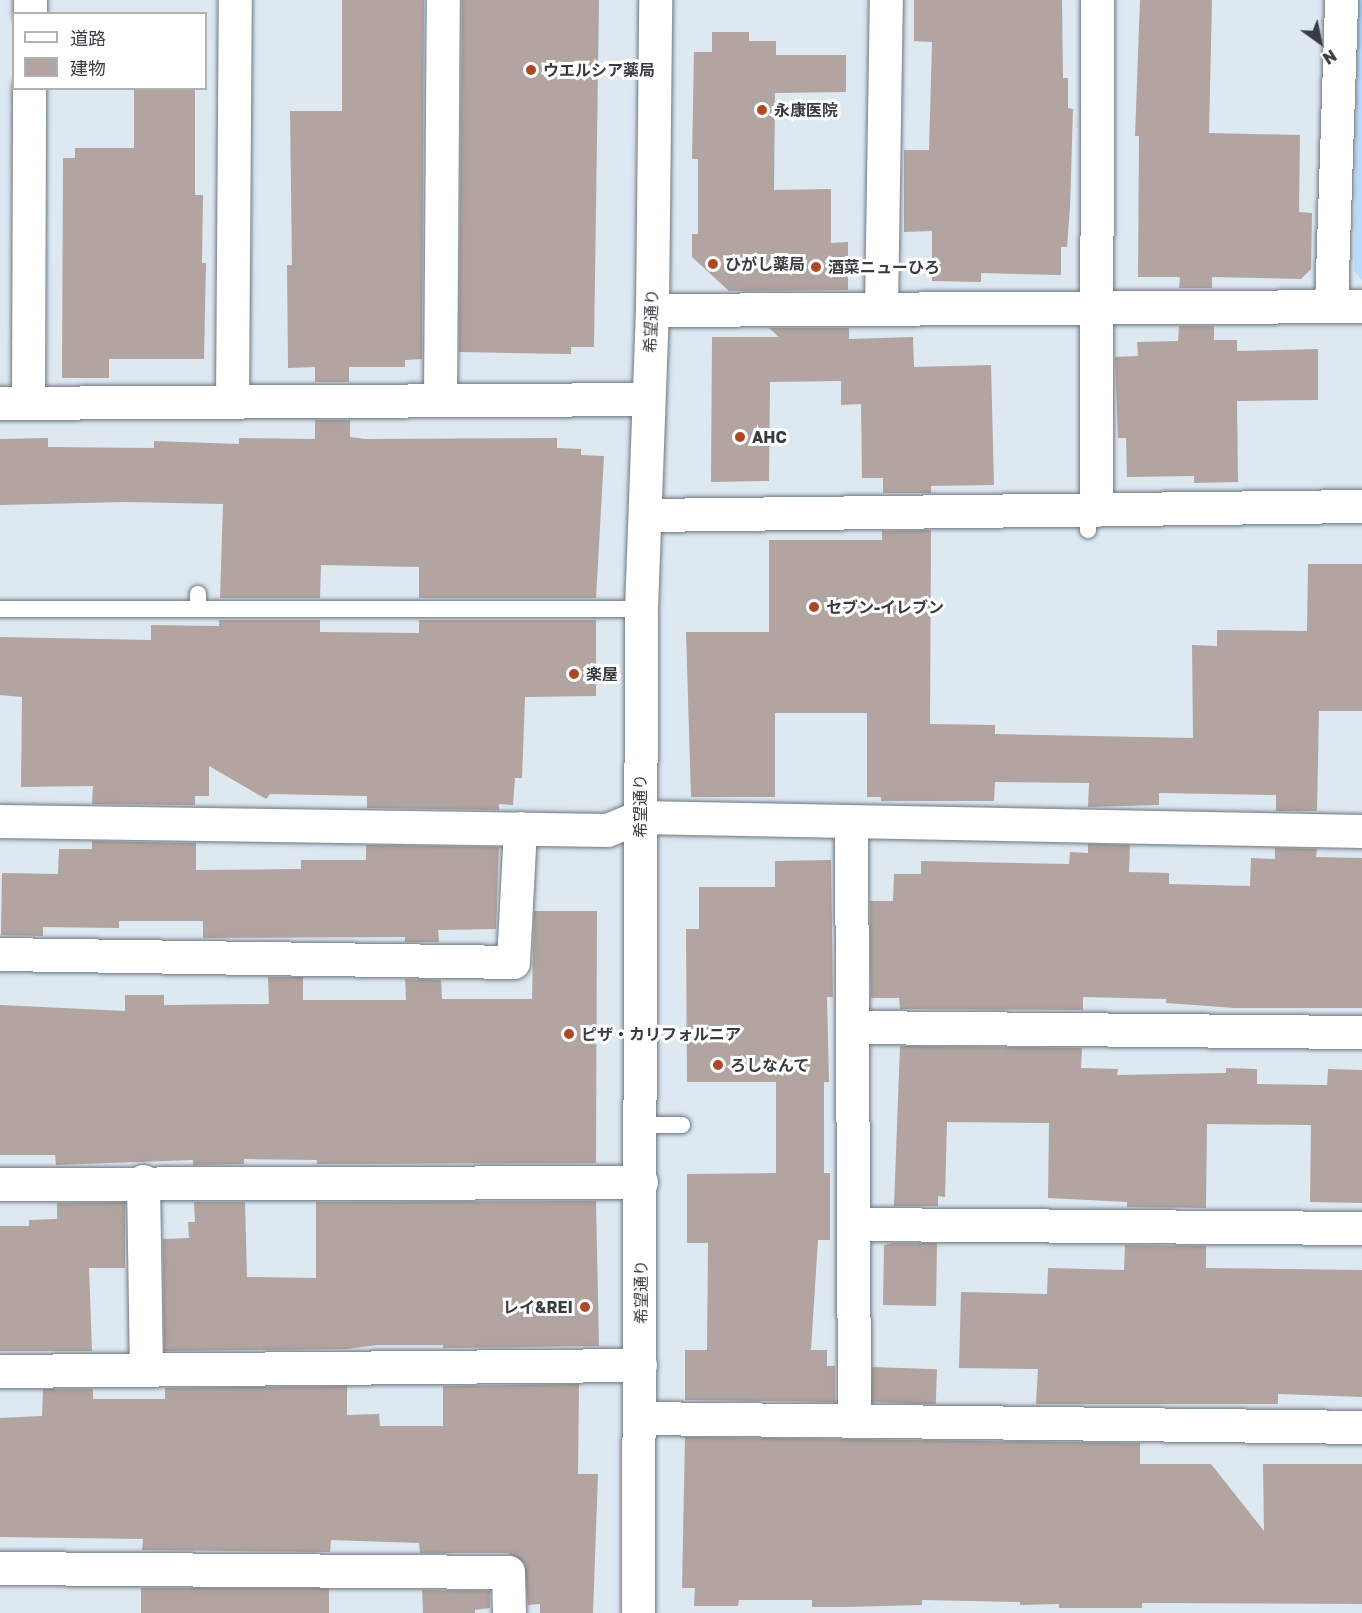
<!DOCTYPE html>
<html>
<head>
<meta charset="utf-8">
<style>
  body { margin:0 }
  #map { position:relative; width:1362px; height:1613px; overflow:hidden; background:#dde8f1; font-family:"Golos Text","Noto Sans JP",sans-serif }
  div>[style] { position:absolute }
  .green>* { inset:0; background:#b7dcff }
  .building>* { inset:0; background:#b2a4a0; transform-origin:0 0 }
  .roads { filter:drop-shadow(0 0 2px #6e7780) drop-shadow(0 0 2px #6e7780) }
  .service>* { height:16px; margin:-8px; padding:0 8px; transform-origin:8px; border-radius:8px; background:#fff }
  .minor>* { height:33px; margin:-16.5px; padding:0 16.5px; transform-origin:16.5px; border-radius:16.5px; background:#fff }
  .tertiary>* { height:33px; margin:-16.5px; padding:0 16.5px; transform-origin:16.5px; border-radius:16.5px; background:#fff }
  .dots>* { width:16px; height:16px; translate:-50% -50%; box-sizing:border-box; border:3px solid #fff; border-radius:50% }
  span { translate:-50% -50%; white-space:nowrap; text-align:center; line-height:1.15; -webkit-text-stroke:6px #fff; paint-order:stroke }
  .poi-label { font-size:16px; color:#383c40; font-weight:700 }
  .left { translate:0 -50%; text-align:left }
  .right { translate:-100% -50%; text-align:right }
  .street-label { font-size:16px; color:#383c40 }
  .legend { position:absolute; left:12px; top:12px; width:195px; height:78px; box-sizing:border-box; background:#fff; border:2px solid #afb1b3; margin:0; padding:8px 10px; list-style:none; font-size:18px; color:#383c40 }
  .legend li { display:flex; align-items:center; gap:12px; height:30px }
  .legend b { width:30px; border:2px solid #afb1b3 }
  .north { position:absolute; left:1290px; top:12px; width:60px; height:60px; -webkit-text-stroke:4px #fff; paint-order:stroke; rotate:147deg; font-size:16px; font-weight:700; line-height:24px; text-align:center; color:#383c40 }
  .north::after { content:''; display:block; margin:auto; width:21px; height:27px; background:#383c40; clip-path:polygon(50% 0,100% 100%,50% 72%,0 100%) }
</style>
</head>
<body>
<div id="map">
  <div class="green">
    <div style="clip-path:polygon(1359px 0,1362px 0,1362px 280px,1354px 271px)"></div>
  </div>
  <div class="building">
    <div style="clip-path:polygon(342px 0,424px 0,422px 359px,405px 360px,405px 367px,349px 367px,349px 382px,315px 382px,315px 367px,288px 368px,287px 265px,292px 265px,290px 111px,342px 111px)"></div>
    <div style="clip-path:polygon(462px 0,599px 0,594px 347px,571px 347px,571px 354px,459px 352px)"></div>
    <div style="clip-path:polygon(914px 0,1062px 0,1063px 78px,1068px 78px,1068px 108px,1073px 109px,1070px 208px,1067px 247px,1061px 247px,1061px 275px,981px 273px,981px 282px,932px 281px,932px 231px,904px 232px,904px 150px,929px 150px,932px 42px,914px 41px)"></div>
    <div style="clip-path:polygon(1140px 0,1212px 0,1209px 133px,1300px 135px,1299px 212px,1312px 213px,1311px 269px,1301px 279px,1212px 277px,1212px 288px,1179px 288px,1180px 277px,1138px 277px,1139px 136px,1135px 136px)"></div>
    <div style="clip-path:polygon(712px 32px,749px 32px,749px 41px,776px 41px,776px 55px,846px 55px,846px 92px,775px 93px,774px 190px,831px 189px,831px 243px,848px 242px,848px 290px,729px 291px,692px 257px,692px 234px,698px 234px,698px 159px,692px 159px,694px 52px,712px 52px)"></div>
    <div style="clip-path:polygon(134px 88px,195px 88px,195px 195px,203px 195px,202px 263px,206px 263px,204px 359px,109px 359px,109px 378px,62px 378px,63px 158px,75px 158px,75px 148px,134px 148px)"></div>
    <div style="clip-path:polygon(1179px 326px,1214px 326px,1214px 340px,1237px 340px,1237px 351px,1318px 349px,1318px 400px,1237px 401px,1238px 482px,1194px 483px,1194px 476px,1127px 477px,1126px 438px,1118px 438px,1115px 357px,1138px 356px,1137px 342px,1178px 341px)"></div>
    <div style="clip-path:polygon(769px 328px,849px 328px,849px 339px,913px 337px,914px 367px,991px 365px,994px 485px,931px 486px,931px 493px,883px 493px,883px 478px,862px 478px,861px 404px,841px 405px,841px 381px,770px 382px,769px 481px,711px 482px,712px 337px,779px 337px)"></div>
    <div style="clip-path:polygon(315px 420px,350px 420px,350px 437px,365px 439px,557px 438px,557px 448px,581px 449px,581px 455px,604px 456px,596px 598px,419px 598px,419px 567px,321px 565px,320px 598px,220px 598px,223px 504px,126px 502px,0 505px,0 439px,48px 438px,48px 447px,154px 448px,154px 441px,239px 444px,239px 438px,315px 439px)"></div>
    <div style="clip-path:polygon(931px 530px,930px 724px,995px 725px,995px 734px,1193px 738px,1192px 645px,1217px 646px,1217px 630px,1307px 631px,1308px 564px,1362px 564px,1362px 711px,1319px 711px,1317px 811px,1276px 811px,1276px 795px,1159px 793px,1159px 805px,1088px 807px,1089px 783px,995px 782px,994px 801px,881px 801px,881px 797px,867px 797px,867px 713px,775px 713px,775px 797px,691px 797px,686px 632px,769px 632px,769px 540px,882px 540px,882px 531px)"></div>
    <div style="clip-path:polygon(219px 620px,320px 620px,320px 632px,419px 633px,419px 620px,596px 620px,596px 696px,525px 697px,522px 778px,515px 778px,513px 805px,499px 804px,499px 810px,367px 808px,367px 796px,270px 794px,266px 799px,209px 766px,209px 796px,195px 796px,195px 805px,92px 804px,93px 786px,21px 787px,22px 697px,0 695px,0 637px,151px 640px,151px 625px,219px 626px)"></div>
    <div style="clip-path:polygon(92px 841px,196px 843px,196px 870px,301px 869px,301px 860px,366px 860px,366px 845px,499px 847px,496px 929px,438px 930px,439px 942px,405px 942px,405px 937px,203px 938px,203px 921px,119px 921px,119px 928px,43px 927px,43px 936px,1px 935px,2px 873px,58px 874px,59px 849px,92px 849px)"></div>
    <div style="clip-path:polygon(1088px 844px,1130px 845px,1129px 872px,1169px 873px,1169px 884px,1250px 886px,1251px 858px,1275px 859px,1275px 848px,1317px 849px,1316px 857px,1362px 858px,1362px 1008px,1235px 1008px,1166px 1003px,1166px 999px,1083px 997px,1083px 1010px,900px 1009px,899px 998px,871px 998px,870px 901px,893px 901px,894px 874px,921px 874px,921px 861px,1069px 864px,1070px 852px,1088px 853px)"></div>
    <div style="clip-path:polygon(831px 860px,833px 997px,827px 997px,829px 1082px,824px 1082px,824px 1173px,830px 1173px,830px 1240px,818px 1240px,811px 1350px,827px 1350px,827px 1366px,835px 1366px,835px 1402px,685px 1400px,685px 1350px,707px 1350px,708px 1243px,687px 1243px,687px 1174px,776px 1173px,776px 1082px,687px 1082px,686px 929px,699px 929px,699px 887px,775px 887px,775px 861px)"></div>
    <div style="clip-path:polygon(534px 911px,597px 911px,596px 1163px,317px 1164px,317px 1160px,244px 1159px,244px 1164px,193px 1165px,193px 1160px,56px 1165px,55px 1155px,0 1155px,0 1005px,125px 1011px,125px 995px,164px 995px,164px 1005px,269px 1004px,268px 977px,303px 977px,303px 1000px,406px 1000px,405px 979px,441px 980px,442px 999px,532px 999px)"></div>
    <div style="clip-path:polygon(900px 1046px,1082px 1048px,1081px 1068px,1118px 1069px,1117px 1075px,1226px 1073px,1226px 1068px,1257px 1069px,1257px 1084px,1327px 1085px,1328px 1069px,1362px 1070px,1362px 1203px,1310px 1202px,1311px 1125px,1207px 1124px,1206px 1208px,1127px 1207px,1127px 1202px,1048px 1198px,1049px 1123px,947px 1122px,945px 1197px,938px 1196px,938px 1206px,894px 1206px)"></div>
    <div style="clip-path:polygon(596px 1201px,599px 1346px,443px 1348px,443px 1345px,377px 1345px,347px 1349px,164px 1351px,163px 1239px,189px 1238px,188px 1222px,195px 1222px,194px 1202px,245px 1202px,247px 1277px,316px 1278px,316px 1202px)"></div>
    <div style="clip-path:polygon(125px 1202px,125px 1268px,89px 1268px,92px 1351px,0 1351px,0 1226px,29px 1226px,29px 1220px,57px 1219px,57px 1203px)"></div>
    <div style="clip-path:polygon(893px 1243px,937px 1243px,936px 1306px,883px 1305px,884px 1245px)"></div>
    <div style="clip-path:polygon(1125px 1245px,1206px 1246px,1206px 1268px,1362px 1270px,1362px 1397px,1278px 1394px,1278px 1404px,1036px 1404px,1038px 1369px,959px 1368px,961px 1292px,1047px 1294px,1048px 1268px,1124px 1270px)"></div>
    <div style="left:872px;top:1367px;width:65px;height:35px;rotate:2deg"></div>
    <div style="clip-path:polygon(579px 1384px,578px 1474px,598px 1474px,593px 1613px,540px 1613px,540px 1604px,528px 1605px,524px 1563px,508px 1553px,420px 1553px,419px 1543px,331px 1540px,330px 1552px,142px 1550px,143px 1539px,0 1537px,0 1418px,42px 1416px,43px 1389px,93px 1389px,93px 1399px,165px 1399px,165px 1388px,347px 1386px,347px 1415px,379px 1414px,380px 1426px,443px 1426px,443px 1386px)"></div>
    <div style="clip-path:polygon(685px 1437px,1140px 1443px,1140px 1464px,1211px 1464px,1264px 1531px,1263px 1464px,1362px 1464px,1362px 1604px,1142px 1603px,1142px 1608px,1059px 1608px,1059px 1604px,1020px 1605px,1020px 1602px,922px 1600px,922px 1605px,845px 1607px,812px 1607px,812px 1600px,739px 1600px,738px 1606px,694px 1606px,695px 1588px,682px 1588px)"></div>
    <div style="left:141px;top:1588px;width:188px;height:25px"></div>
    <div style="clip-path:polygon(422px 1590px,490px 1591px,490px 1608px,475px 1610px,475px 1613px,423px 1613px)"></div>
  </div>
  <div class="roads">
    <div class="service">
      <div style="left:1088px;top:509px;width:21px;rotate:90deg"></div>
      <div style="left:198px;top:594px;width:15px;rotate:90deg"></div>
      <div style="left:0;top:609px;width:641px"></div>
      <div style="left:641px;top:1125px;width:41px"></div>
    </div>
    <div class="minor">
      <div style="left:30px;top:14px;width:14px;rotate:-90deg"></div>
      <div style="left:1331px;top:305px;width:305px;rotate:-88.1deg"></div>
      <div style="left:881px;top:308px;width:308px;rotate:-89.1deg"></div>
      <div style="left:652px;top:310px;width:710px;rotate:-0.32deg"></div>
      <div style="left:440px;top:400px;width:400px;rotate:-89.6deg"></div>
      <div style="left:232px;top:401px;width:401px;rotate:-89.6deg"></div>
      <div style="left:0;top:403px;width:647px;rotate:-0.35deg"></div>
      <div style="left:28px;top:403px;width:315px;rotate:-89.8deg"></div>
      <div style="left:1096px;top:510px;width:510px;rotate:-89.89deg"></div>
      <div style="left:645px;top:515px;width:717px;rotate:-0.72deg"></div>
      <div style="left:0;top:821px;width:607px;rotate:0.85deg"></div>
      <div style="left:607px;top:830px;width:35px;rotate:-22deg"></div>
      <div style="left:639px;top:817px;width:723px;rotate:1.11deg"></div>
      <div style="left:851px;top:823px;width:598px;rotate:89.71deg"></div>
      <div style="left:0;top:954px;width:513px;rotate:0.89deg"></div>
      <div style="left:513px;top:962px;width:134px;rotate:-87deg"></div>
      <div style="left:855px;top:1027px;width:507px;rotate:0.57deg"></div>
      <div style="left:143px;top:1181px;width:189px;rotate:89.1deg"></div>
      <div style="left:0;top:1184px;width:641px;rotate:-0.18deg"></div>
      <div style="left:856px;top:1224px;width:506px;rotate:0.45deg"></div>
      <div style="left:0;top:1371px;width:640px;rotate:-0.54deg"></div>
      <div style="left:639px;top:1418px;width:723px;rotate:0.71deg"></div>
      <div style="left:0;top:1568px;width:508px;rotate:0.45deg"></div>
      <div style="left:508px;top:1572px;width:41px;rotate:88.6deg"></div>
    </div>
    <div class="tertiary">
      <div style="left:638px;top:1613px;width:1004px;rotate:-89.83deg"></div>
      <div style="left:641px;top:609px;width:299px;rotate:-87.9deg"></div>
      <div style="left:652px;top:310px;width:310px;rotate:-89.4deg"></div>
    </div>
  </div>
  <div class="dots">
    <div style="left:531px;top:70px;background:#af4726"></div>
    <div style="left:762px;top:110px;background:#af4726"></div>
    <div style="left:713px;top:264px;background:#af4726"></div>
    <div style="left:816px;top:267px;background:#af4726"></div>
    <div style="left:740px;top:437px;background:#af4726"></div>
    <div style="left:814px;top:607px;background:#af4726"></div>
    <div style="left:574px;top:674px;background:#af4726"></div>
    <div style="left:569px;top:1034px;background:#af4726"></div>
    <div style="left:718px;top:1065px;background:#af4726"></div>
    <div style="left:585px;top:1307px;background:#af4726"></div>
  </div>
  <div class="poi-label">
    <span class="left" style="left:543px;top:70px">ウエルシア薬局</span>
    <span class="left" style="left:774px;top:110px">永康医院</span>
    <span class="left" style="left:725px;top:264px">ひがし薬局</span>
    <span class="left" style="left:828px;top:267px">酒菜ニューひろ</span>
    <span class="left" style="left:752px;top:437px">AHC</span>
    <span class="left" style="left:826px;top:607px">セブン-イレブン</span>
    <span class="left" style="left:586px;top:674px">楽屋</span>
    <span class="left" style="left:581px;top:1034px">ピザ・カリフォルニア</span>
    <span class="left" style="left:730px;top:1065px">ろしなんて</span>
    <span class="right" style="left:573px;top:1307px">レイ&amp;REI</span>
  </div>
  <div class="street-label">
    <span style="left:651px;top:321px;rotate:-88deg">希望通り</span>
    <span style="left:640px;top:806px;rotate:-90deg">希望通り</span>
    <span style="left:641px;top:1292px;rotate:-90deg">希望通り</span>
  </div>
  <ul class="legend">
  <li><b style="height:8px;background:#fff"></b>道路</li>
  <li><b style="height:16px;background:#b2a4a0"></b>建物</li>
  </ul>
  <div class="north">N</div>
</div>
</body>
</html>
